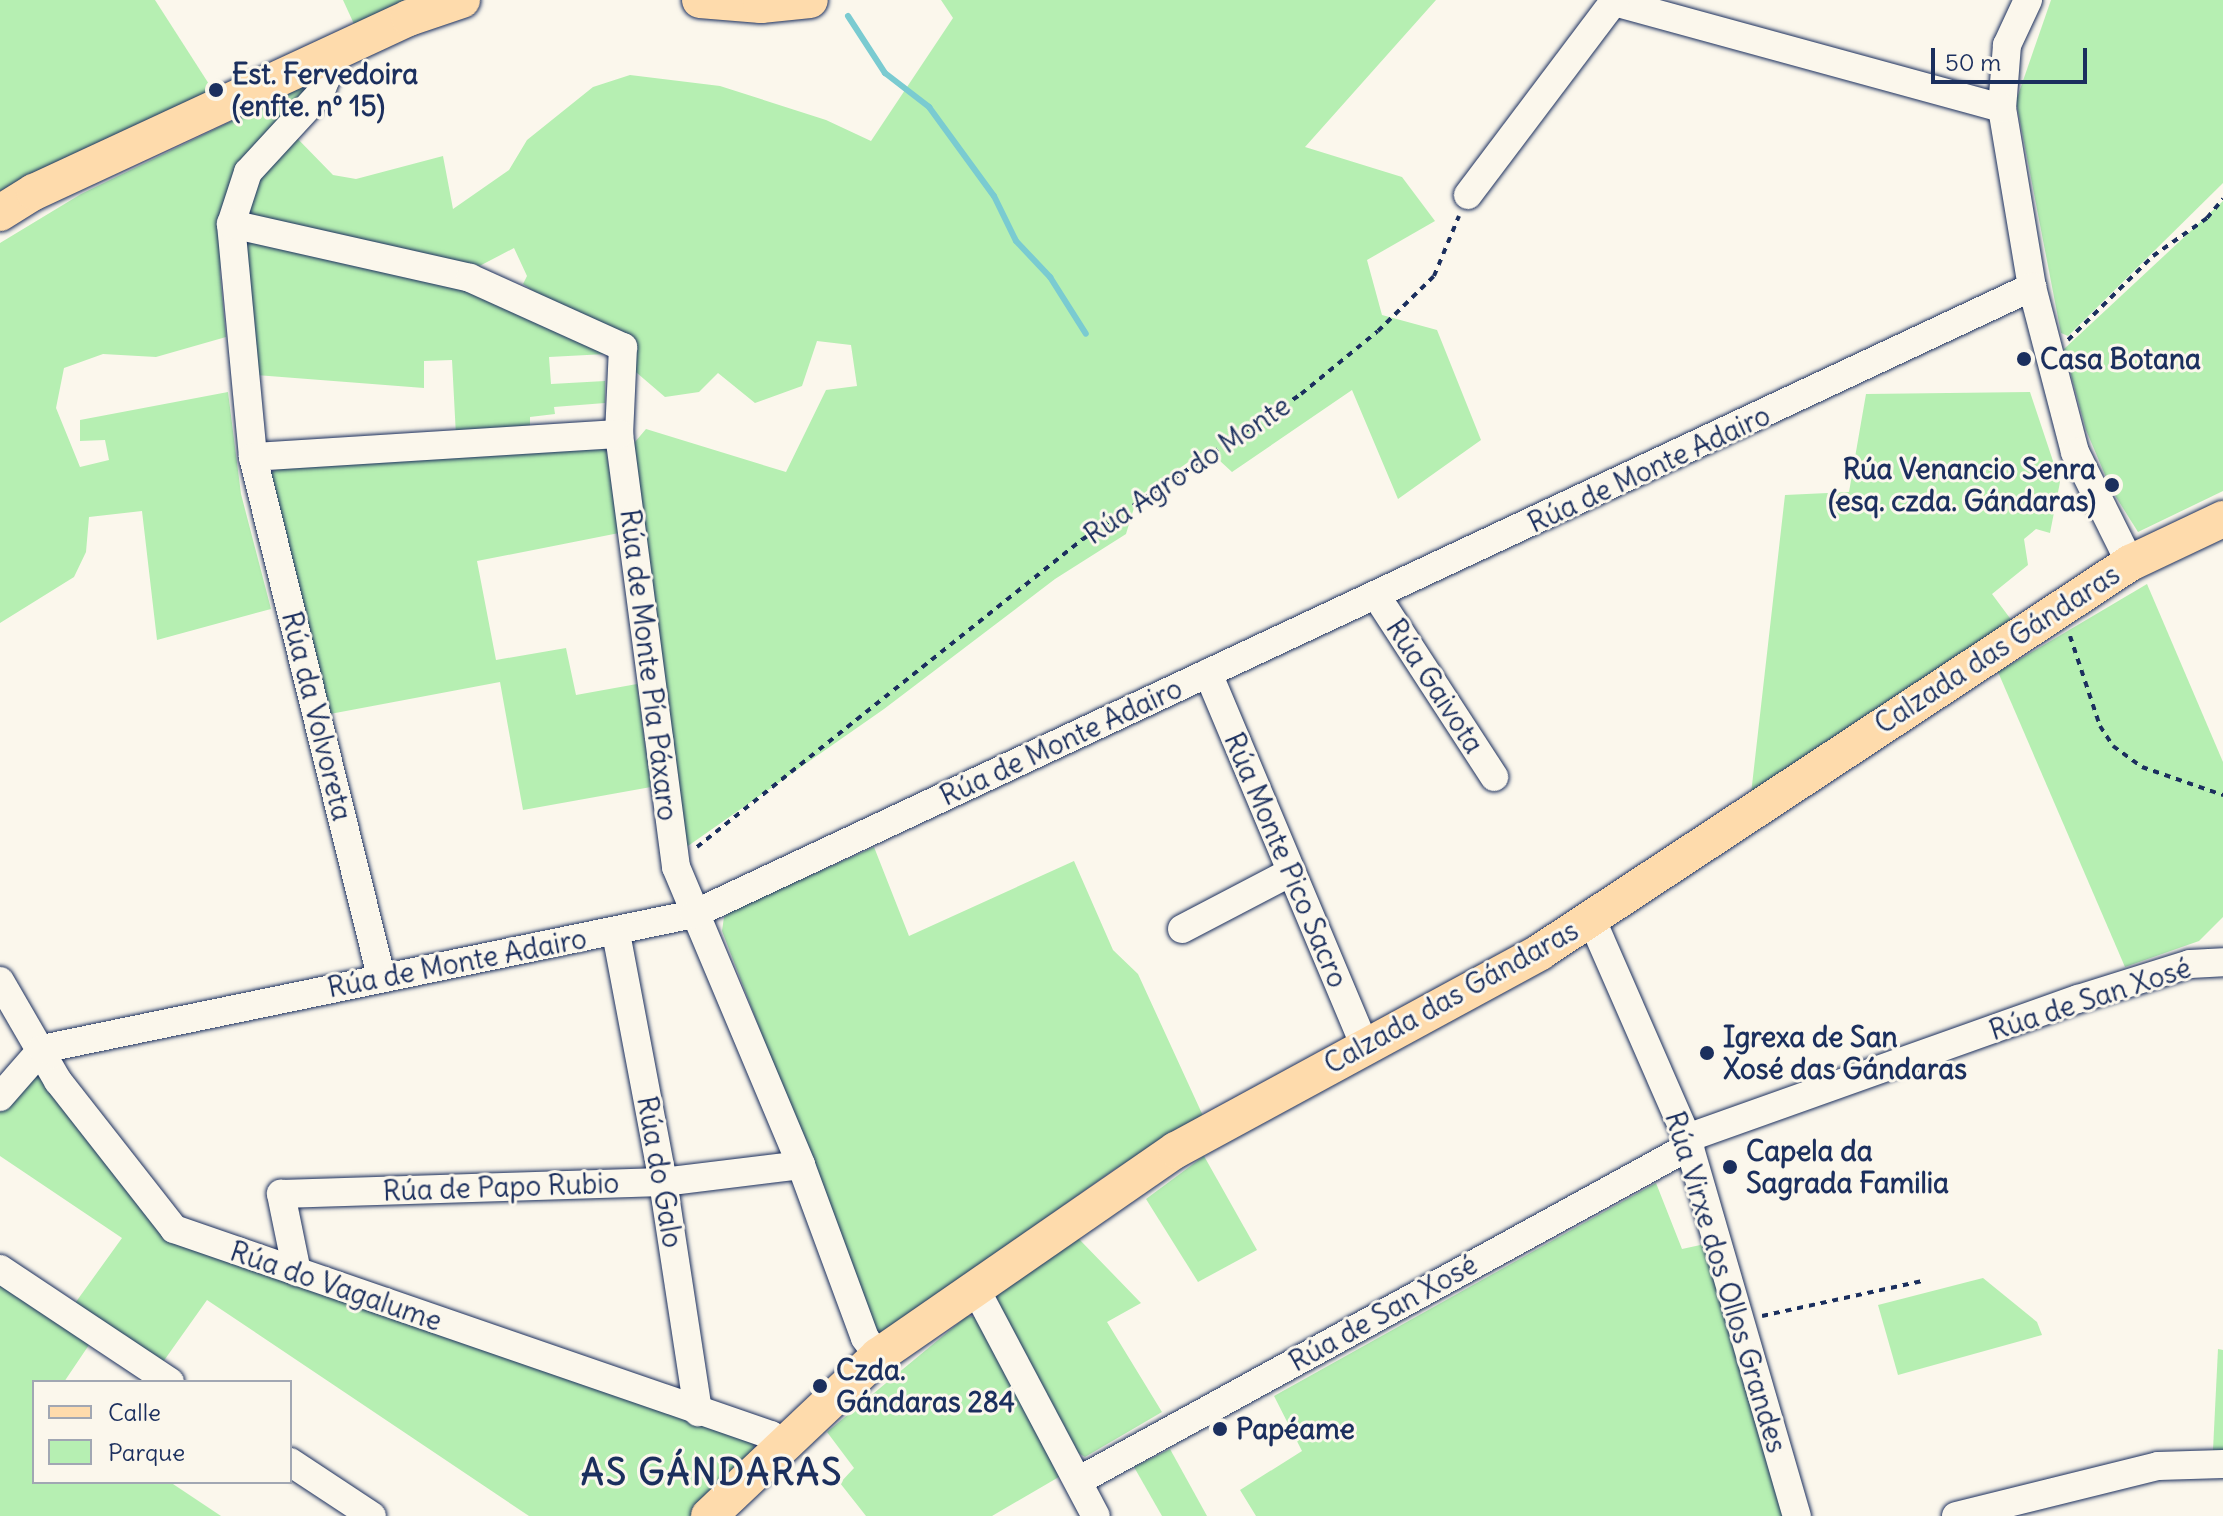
<!DOCTYPE html>
<html>
<head>
<meta charset="utf-8">
<style>
  body { margin:0 }
  #map { position:relative; width:2223px; height:1516px; overflow:hidden; background:#fbf7ec; font-family:Delius,sans-serif }
  div>[style] { position:absolute }
  .green>* { inset:0; background:#b6efb2 }
  .stream>* { height:6px; margin:-3px; padding:0 3px; transform-origin:3px; border-radius:3px; background:#7acbd1 }
  .path>* { height:4px; margin-top:-2px; transform-origin:0; background:repeating-linear-gradient(90deg,#1b2f5e 0 6px,transparent 0 12px) }
  .roads { filter:drop-shadow(0 0 2px #1b2f5e) drop-shadow(0 0 2px #1b2f5e) }
  .minor>* { height:28px; margin:-14px; padding:0 14px; transform-origin:14px; border-radius:14px; background:#fbf7ec }
  .major>* { height:36px; margin:-18px; padding:0 18px; transform-origin:18px; border-radius:18px; background:#fedbac }
  .dots>* { width:22px; height:22px; translate:-50% -50%; box-sizing:border-box; border:4px solid #fbf7ec; border-radius:50% }
  span { translate:-50% -50%; white-space:nowrap; text-align:center; line-height:1.15; -webkit-text-stroke:6px #fbf7ec; paint-order:stroke }
  .poi-label { font-size:28px; color:#1b2f5e; font-weight:700 }
  .left { translate:0 -50%; text-align:left }
  .right { translate:-100% -50%; text-align:right }
  .street-label { font-size:28px; color:#1b2f5e }
  .district-label { font-size:36px; color:#1b2f5e; font-weight:700; letter-spacing:2px }
  .legend { position:absolute; left:32px; top:1380px; width:260px; height:104px; box-sizing:border-box; background:#fbf7ec; border:2px solid #a1a7b3; margin:0; padding:10px 14px; list-style:none; font-size:24px; color:#1b2f5e }
  .legend li { display:flex; align-items:center; gap:16px; height:40px }
  .legend b { width:40px; border:2px solid #a1a7b3 }
  .scale { position:absolute; left:1931px; top:48px; width:156px; height:36px; box-sizing:border-box; border:4px solid #1b2f5e; border-top:0; padding-left:10px; font-size:24px; line-height:28px; white-space:nowrap; color:#1b2f5e; -webkit-text-stroke:6px #fbf7ec; paint-order:stroke }
</style>
</head>
<body>
<div id="map">
  <div class="green">
    <div style="clip-path:polygon(0 0,155px 0,216px 95px,0 195px)"></div>
    <div style="clip-path:polygon(343px 0,422px 0,354px 24px)"></div>
    <div style="clip-path:polygon(941px 0,1436px 0,1305px 147px,1402px 177px,1435px 221px,1367px 260px,1382px 315px,1437px 330px,1481px 440px,1398px 499px,1352px 390px,1232px 472px,1207px 449px,1137px 498px,1126px 534px,1055px 579px,884px 709px,685px 848px,629px 449px,646px 429px,786px 472px,826px 390px,857px 386px,851px 345px,817px 341px,802px 386px,755px 403px,718px 373px,699px 392px,665px 397px,574px 319px,523px 284px,527px 276px,514px 248px,466px 273px,240px 219px,241px 203px,293px 134px,333px 175px,356px 179px,443px 156px,453px 209px,509px 170px,527px 140px,593px 87px,630px 75px,720px 86px,826px 120px,871px 141px,953px 18px)"></div>
    <div style="clip-path:polygon(2051px 0,2223px 0,2223px 183px,2068px 336px,2061px 333px,2016px 101px)"></div>
    <div style="clip-path:polygon(306px 85px,311px 97px,227px 194px,220px 272px,226px 337px,156px 357px,103px 354px,64px 368px,56px 408px,80px 467px,109px 460px,105px 440px,80px 441px,80px 420px,228px 392px,241px 494px,271px 609px,157px 640px,142px 511px,89px 517px,86px 552px,74px 577px,0 623px,0 243px,81px 194px)"></div>
    <div style="clip-path:polygon(2223px 201px,2223px 491px,2138px 532px,2111px 489px,2086px 430px,2064px 349px)"></div>
    <div style="clip-path:polygon(241px 237px,483px 288px,606px 354px,549px 357px,551px 384px,605px 381px,605px 403px,554px 407px,555px 414px,530px 417px,530px 431px,456px 436px,452px 360px,424px 361px,424px 388px,256px 375px)"></div>
    <div style="clip-path:polygon(2030px 392px,2060px 482px,2050px 533px,2036px 529px,2024px 539px,2028px 565px,1992px 594px,2015px 625px,1751px 794px,1785px 495px,1849px 492px,1866px 394px)"></div>
    <div style="clip-path:polygon(606px 449px,619px 533px,477px 561px,496px 660px,566px 648px,576px 695px,637px 684px,651px 787px,523px 810px,500px 682px,330px 714px,270px 473px,288px 463px)"></div>
    <div style="clip-path:polygon(2147px 584px,2223px 762px,2223px 917px,2199px 941px,2125px 967px,1998px 672px)"></div>
    <div style="clip-path:polygon(874px 847px,909px 936px,1074px 861px,1113px 950px,1138px 974px,1204px 1118px,1115px 1169px,878px 1336px,722px 931px,724px 917px,733px 910px)"></div>
    <div style="clip-path:polygon(39px 1074px,149px 1211px,753px 1442px,756px 1456px,691px 1516px,529px 1516px,207px 1300px,163px 1362px,73px 1306px,122px 1238px,0 1156px,0 1112px,23px 1077px)"></div>
    <div style="clip-path:polygon(1204px 1156px,1257px 1250px,1198px 1282px,1146px 1199px)"></div>
    <div style="clip-path:polygon(1656px 1183px,1682px 1249px,1705px 1244px,1783px 1516px,1256px 1516px,1240px 1490px,1302px 1451px,1274px 1396px)"></div>
    <div style="clip-path:polygon(1078px 1238px,1141px 1303px,1107px 1322px,1162px 1412px,1085px 1457px,1075px 1451px,991px 1296px)"></div>
    <div style="clip-path:polygon(0 1276px,93px 1339px,64px 1382px,34px 1382px,34px 1482px,170px 1482px,221px 1516px,0 1516px)"></div>
    <div style="clip-path:polygon(1983px 1278px,2037px 1322px,2042px 1335px,1898px 1375px,1878px 1305px)"></div>
    <div style="clip-path:polygon(967px 1316px,976px 1317px,1064px 1474px,992px 1516px,866px 1516px,840px 1483px,854px 1468px,827px 1432px)"></div>
    <div style="clip-path:polygon(2218px 1349px,2223px 1350px,2223px 1450px,2213px 1450px)"></div>
    <div style="clip-path:polygon(1170px 1449px,1207px 1516px,1162px 1516px,1134px 1467px)"></div>
  </div>
  <div class="stream">
    <div style="left:848px;top:16px;width:68px;rotate:57deg"></div>
    <div style="left:885px;top:73px;width:56px;rotate:37.7deg"></div>
    <div style="left:929px;top:107px;width:110px;rotate:53.9deg"></div>
    <div style="left:994px;top:196px;width:50px;rotate:63.9deg"></div>
    <div style="left:1016px;top:241px;width:50px;rotate:46.6deg"></div>
    <div style="left:1050px;top:277px;width:67px;rotate:57.7deg"></div>
  </div>
  <div class="path">
    <div style="left:2068px;top:340px;width:120px;rotate:-44.7deg"></div>
    <div style="left:2153px;top:256px;width:66px;rotate:-35.1deg"></div>
    <div style="left:2207px;top:218px;width:25px;rotate:-50deg"></div>
    <div style="left:2070px;top:636px;width:95px;rotate:71.6deg"></div>
    <div style="left:2100px;top:726px;width:24px;rotate:57deg"></div>
    <div style="left:2113px;top:746px;width:36px;rotate:36deg"></div>
    <div style="left:2142px;top:767px;width:86px;rotate:19.1deg"></div>
    <div style="left:697px;top:847px;width:494px;rotate:-38.6deg"></div>
    <div style="left:1083px;top:539px;width:262px;rotate:-33.6deg"></div>
    <div style="left:1301px;top:394px;width:99px;rotate:-39.3deg"></div>
    <div style="left:1378px;top:331px;width:78px;rotate:-44.5deg"></div>
    <div style="left:1434px;top:276px;width:65px;rotate:-67.4deg"></div>
    <div style="left:1762px;top:1316px;width:164px;rotate:-12.3deg"></div>
  </div>
  <div class="roads">
    <div class="minor">
      <div style="left:2028px;top:0;width:50px;rotate:115deg"></div>
      <div style="left:2007px;top:45px;width:63px;rotate:94.5deg"></div>
      <div style="left:2002px;top:108px;width:181px;rotate:80.5deg"></div>
      <div style="left:2032px;top:287px;width:171px;rotate:75.4deg"></div>
      <div style="left:2075px;top:452px;width:124px;rotate:63.6deg"></div>
      <div style="left:1614px;top:2px;width:402px;rotate:15.3deg"></div>
      <div style="left:317px;top:64px;width:17px;rotate:57deg"></div>
      <div style="left:326px;top:78px;width:17px;rotate:111deg"></div>
      <div style="left:320px;top:94px;width:106px;rotate:132.7deg"></div>
      <div style="left:248px;top:172px;width:55px;rotate:108.1deg"></div>
      <div style="left:231px;top:224px;width:234px;rotate:84.6deg"></div>
      <div style="left:253px;top:457px;width:535px;rotate:76.15deg"></div>
      <div style="left:1468px;top:195px;width:244px;rotate:-53deg"></div>
      <div style="left:231px;top:224px;width:245px;rotate:12.7deg"></div>
      <div style="left:470px;top:278px;width:168px;rotate:24.3deg"></div>
      <div style="left:623px;top:347px;width:87px;rotate:92.6deg"></div>
      <div style="left:619px;top:434px;width:437px;rotate:82.5deg"></div>
      <div style="left:676px;top:867px;width:323px;rotate:67.2deg"></div>
      <div style="left:801px;top:1165px;width:184px;rotate:69.7deg"></div>
      <div style="left:865px;top:1338px;width:22px;rotate:54deg"></div>
      <div style="left:253px;top:457px;width:367px;rotate:-3.6deg"></div>
      <div style="left:1376px;top:595px;width:217px;rotate:57deg"></div>
      <div style="left:1208px;top:673px;width:406px;rotate:67.2deg"></div>
      <div style="left:1591px;top:918px;width:240px;rotate:66.4deg"></div>
      <div style="left:1687px;top:1138px;width:394px;rotate:73.8deg"></div>
      <div style="left:1182px;top:929px;width:123px;rotate:-27.6deg"></div>
      <div style="left:616px;top:933px;width:253px;rotate:79.3deg"></div>
      <div style="left:663px;top:1182px;width:233px;rotate:81.3deg"></div>
      <div style="left:0;top:981px;width:116px;rotate:59.9deg"></div>
      <div style="left:58px;top:1081px;width:188px;rotate:51.9deg"></div>
      <div style="left:174px;top:1229px;width:632px;rotate:19.04deg"></div>
      <div style="left:771px;top:1435px;width:17px;rotate:36deg"></div>
      <div style="left:0;top:1097px;width:64px;rotate:-48.8deg"></div>
      <div style="left:42px;top:1049px;width:666px;rotate:-11.7deg"></div>
      <div style="left:694px;top:914px;width:1478px;rotate:-25.11deg"></div>
      <div style="left:1687px;top:1138px;width:415px;rotate:-19.6deg"></div>
      <div style="left:2078px;top:999px;width:117px;rotate:-17.4deg"></div>
      <div style="left:2190px;top:964px;width:33px;rotate:-3deg"></div>
      <div style="left:0;top:1269px;width:204px;rotate:33.6deg"></div>
      <div style="left:297px;top:1272px;width:80px;rotate:-101.6deg"></div>
      <div style="left:281px;top:1194px;width:382px;rotate:-1.8deg"></div>
      <div style="left:663px;top:1182px;width:139px;rotate:-7deg"></div>
      <div style="left:974px;top:1286px;width:260px;rotate:62.1deg"></div>
      <div style="left:290px;top:1462px;width:98px;rotate:33.4deg"></div>
      <div style="left:1078px;top:1481px;width:698px;rotate:-28.7deg"></div>
      <div style="left:1956px;top:1516px;width:208px;rotate:-13.9deg"></div>
      <div style="left:2158px;top:1466px;width:65px;rotate:-1.8deg"></div>
    </div>
    <div class="major">
      <div style="left:700px;top:0;width:61px;rotate:4.7deg"></div>
      <div style="left:761px;top:5px;width:49px;rotate:-5.8deg"></div>
      <div style="left:0;top:213px;width:40px;rotate:-32deg"></div>
      <div style="left:34px;top:192px;width:413px;rotate:-24.9deg"></div>
      <div style="left:409px;top:18px;width:56px;rotate:-18.8deg"></div>
      <div style="left:709px;top:1516px;width:233px;rotate:-43.4deg"></div>
      <div style="left:878px;top:1356px;width:362px;rotate:-34.7deg"></div>
      <div style="left:1176px;top:1150px;width:414px;rotate:-28.5deg"></div>
      <div style="left:1540px;top:952px;width:707px;rotate:-33.4deg"></div>
      <div style="left:2130px;top:563px;width:103px;rotate:-25.3deg"></div>
    </div>
  </div>
  <div class="dots">
    <div style="left:216px;top:90px;background:#1b2f5e"></div>
    <div style="left:2024px;top:359px;background:#1b2f5e"></div>
    <div style="left:2112px;top:485px;background:#1b2f5e"></div>
    <div style="left:1707px;top:1053px;background:#1b2f5e"></div>
    <div style="left:1730px;top:1167px;background:#1b2f5e"></div>
    <div style="left:820px;top:1386px;background:#1b2f5e"></div>
    <div style="left:1220px;top:1429px;background:#1b2f5e"></div>
  </div>
  <div class="poi-label">
    <span class="left" style="left:232px;top:90px">Est. Fervedoira<br>(enfte. nº 15)</span>
    <span class="left" style="left:2040px;top:359px">Casa Botana</span>
    <span class="right" style="left:2096px;top:485px">Rúa Venancio Senra<br>(esq. czda. Gándaras)</span>
    <span class="left" style="left:1723px;top:1053px">Igrexa de San<br>Xosé das Gándaras</span>
    <span class="left" style="left:1746px;top:1167px">Capela da<br>Sagrada Familia</span>
    <span class="left" style="left:836px;top:1386px">Czda.<br>Gándaras 284</span>
    <span class="left" style="left:1236px;top:1429px">Papéame</span>
  </div>
  <div class="street-label">
    <span style="left:1649px;top:469px;rotate:-25deg">Rúa de Monte Adairo</span>
    <span style="left:1187px;top:470px;rotate:-34deg">Rúa Agro do Monte</span>
    <span style="left:1997px;top:649px;rotate:-33deg">Calzada das Gándaras</span>
    <span style="left:649px;top:665px;rotate:83deg">Rúa de Monte Pía Páxaro</span>
    <span style="left:1435px;top:686px;rotate:57deg">Rúa Gaivota</span>
    <span style="left:317px;top:716px;rotate:76deg">Rúa da Volvoreta</span>
    <span style="left:1061px;top:742px;rotate:-25deg">Rúa de Monte Adairo</span>
    <span style="left:1286px;top:860px;rotate:67deg">Rúa Monte Pico Sacro</span>
    <span style="left:457px;top:963px;rotate:-11deg">Rúa de Monte Adairo</span>
    <span style="left:1451px;top:997px;rotate:-29deg">Calzada das Gándaras</span>
    <span style="left:2090px;top:999px;rotate:-18deg">Rúa de San Xosé</span>
    <span style="left:660px;top:1172px;rotate:80deg">Rúa do Galo</span>
    <span style="left:501px;top:1187px;rotate:-2deg">Rúa de Papo Rubio</span>
    <span style="left:1726px;top:1282px;rotate:73deg">Rúa Virxe dos Ollos Grandes</span>
    <span style="left:336px;top:1286px;rotate:19deg">Rúa do Vagalume</span>
    <span style="left:1383px;top:1313px;rotate:-29deg">Rúa de San Xosé</span>
  </div>
  <div class="district-label">
    <span style="left:712px;top:1473px">AS GÁNDARAS</span>
  </div>
  <ul class="legend">
  <li><b style="height:10px;background:#fedbac"></b>Calle</li>
  <li><b style="height:22px;background:#b6efb2"></b>Parque</li>
  </ul>
  <div class="scale">50 m</div>
</div>
</body>
</html>
